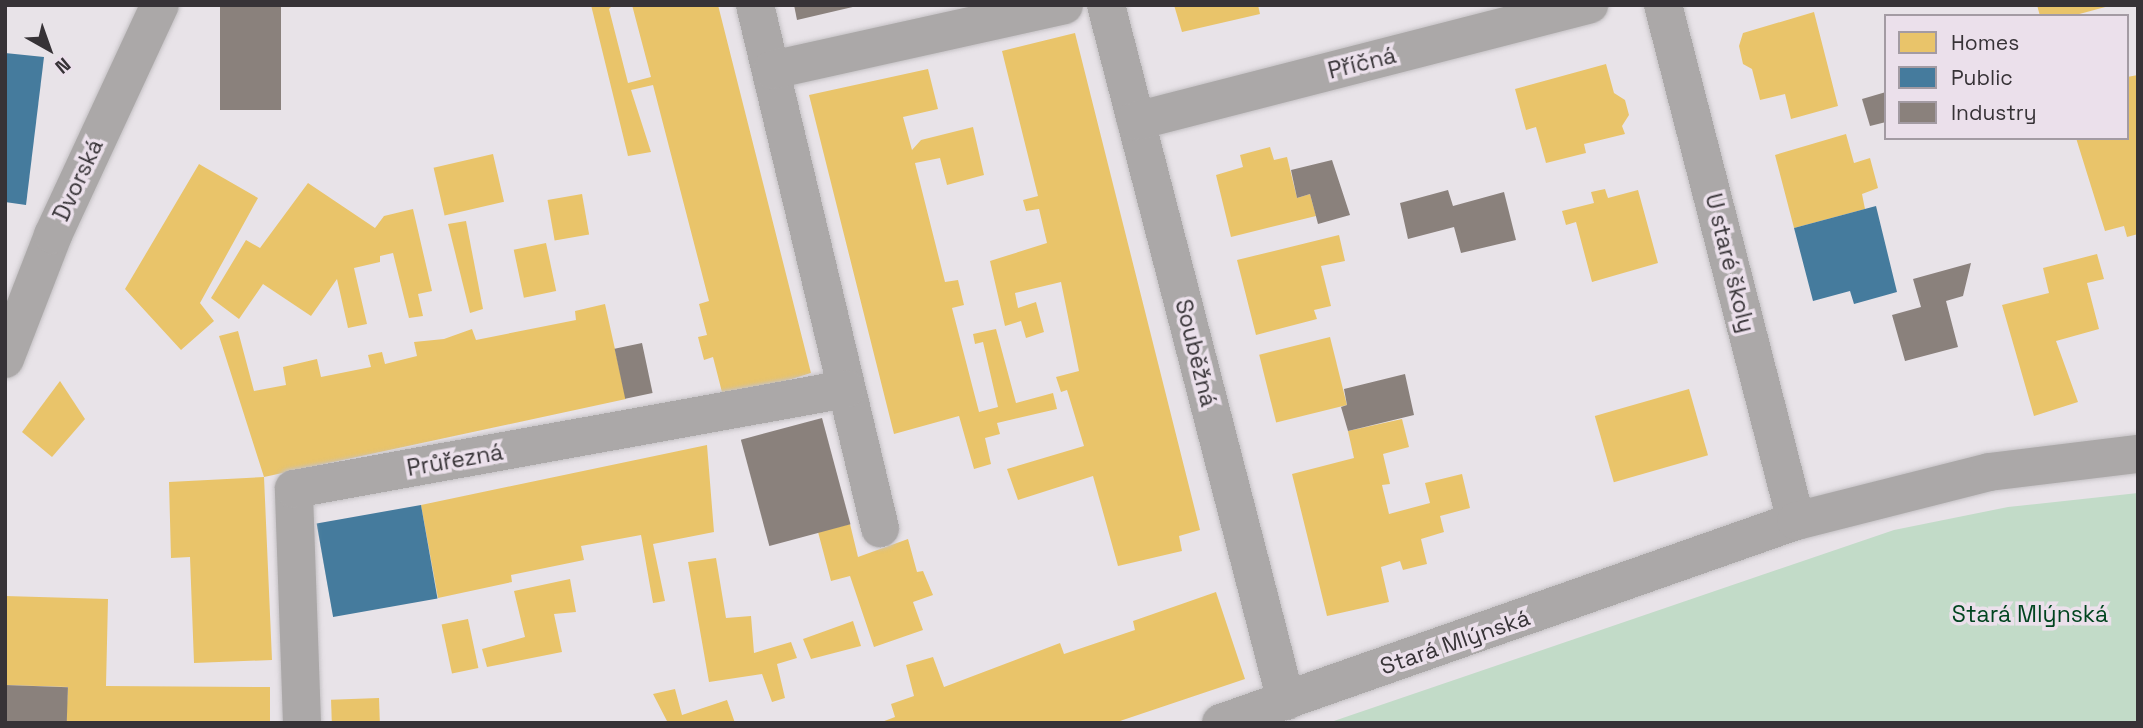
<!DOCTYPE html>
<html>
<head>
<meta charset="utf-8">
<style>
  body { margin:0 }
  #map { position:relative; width:2143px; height:728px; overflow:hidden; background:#e8e3e8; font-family:"Space Grotesk",sans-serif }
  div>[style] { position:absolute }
  .green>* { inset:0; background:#c2dbc8 }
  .homes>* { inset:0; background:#e9c46a; transform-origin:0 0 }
  .public>* { inset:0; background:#457b9d; transform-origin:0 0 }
  .industry>* { inset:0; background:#8a817c; transform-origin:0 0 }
  .roads { filter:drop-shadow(0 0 2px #c4c1c4) drop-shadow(0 0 2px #c4c1c4) }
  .minor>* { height:38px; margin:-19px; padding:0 19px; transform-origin:19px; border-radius:19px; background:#aba8a8 }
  span { translate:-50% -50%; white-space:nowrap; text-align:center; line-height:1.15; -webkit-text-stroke:7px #ebe0eb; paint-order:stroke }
  .street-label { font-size:23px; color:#373337 }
  .park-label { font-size:23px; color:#00441f }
  .frame { position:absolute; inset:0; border:7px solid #373337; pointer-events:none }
  .legend { position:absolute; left:1884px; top:14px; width:245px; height:126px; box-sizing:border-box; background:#ebe0eb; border:2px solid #a39ba3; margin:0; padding:9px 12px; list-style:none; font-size:21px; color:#373337 }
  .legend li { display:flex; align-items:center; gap:14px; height:35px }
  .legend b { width:35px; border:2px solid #a39ba3 }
  .north { position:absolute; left:14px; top:14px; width:70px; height:70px; -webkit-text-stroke:5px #ebe0eb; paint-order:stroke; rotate:140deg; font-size:19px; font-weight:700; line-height:28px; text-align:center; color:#373337 }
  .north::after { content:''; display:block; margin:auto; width:24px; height:32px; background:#373337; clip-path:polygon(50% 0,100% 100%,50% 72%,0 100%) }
</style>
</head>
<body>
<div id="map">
  <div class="green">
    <div style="clip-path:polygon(2138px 493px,2138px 723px,1328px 723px,1894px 530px,2008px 507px)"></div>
  </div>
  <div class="homes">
    <div style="clip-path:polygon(591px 5px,613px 5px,609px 9px,628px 83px,651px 77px,632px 5px,718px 5px,811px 373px,724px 400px,713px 357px,704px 360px,698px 337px,707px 335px,699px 304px,709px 301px,653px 85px,631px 90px,651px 152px,628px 156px)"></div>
    <div style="clip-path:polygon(1174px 5px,1258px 5px,1260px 14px,1182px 32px)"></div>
    <div style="clip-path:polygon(2037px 5px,2109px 5px,2109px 6px,2072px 16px,2040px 16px)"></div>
    <div style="clip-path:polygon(1814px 12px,1838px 106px,1791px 119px,1785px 94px,1760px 100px,1752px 69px,1743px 64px,1739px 46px,1743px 33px)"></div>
    <div style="clip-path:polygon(1075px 33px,1200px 530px,1179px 536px,1182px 551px,1118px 566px,1093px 476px,1018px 500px,1007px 469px,1084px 446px,1067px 390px,1061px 392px,1056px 377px,1079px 371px,1061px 282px,1015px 293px,1018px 308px,1036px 302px,1044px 332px,1026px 338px,1021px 321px,1005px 326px,990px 261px,1047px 243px,1039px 209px,1026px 211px,1023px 200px,1038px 196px,1002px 51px)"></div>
    <div style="clip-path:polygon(1606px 64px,1614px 93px,1625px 100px,1629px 115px,1622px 126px,1625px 134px,1584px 144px,1586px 153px,1546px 163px,1536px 127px,1526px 130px,1515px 89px)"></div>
    <div style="clip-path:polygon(928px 69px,938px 109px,903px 117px,912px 150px,921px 140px,973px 127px,984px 175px,947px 185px,940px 158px,915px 163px,945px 282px,958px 280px,964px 305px,952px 308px,979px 412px,998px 407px,983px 342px,975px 344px,973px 334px,996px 329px,1016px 403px,1053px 393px,1057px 409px,997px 423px,1000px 434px,985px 438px,991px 464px,974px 469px,959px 416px,894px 434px,809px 95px)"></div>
    <div style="clip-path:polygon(2138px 75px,2138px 234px,2127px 237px,2124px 226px,2105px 231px,2076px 138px,2127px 138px,2127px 77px)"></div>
    <div style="clip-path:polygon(1846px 134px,1854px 163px,1870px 158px,1878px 188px,1862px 194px,1865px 209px,1794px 228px,1775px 155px)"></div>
    <div style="clip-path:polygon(1270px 147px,1274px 160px,1287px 157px,1297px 198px,1310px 194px,1316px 216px,1231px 237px,1216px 175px,1243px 167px,1240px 155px)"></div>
    <div style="left:493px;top:154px;width:49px;height:61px;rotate:77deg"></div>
    <div style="clip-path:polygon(199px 164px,258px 198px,200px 303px,214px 321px,181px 350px,125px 289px)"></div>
    <div style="clip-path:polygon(308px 183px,375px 228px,384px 216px,413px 209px,432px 291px,418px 294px,423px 316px,409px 318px,393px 253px,380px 256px,380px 262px,354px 268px,367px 324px,348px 328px,337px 279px,311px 316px,263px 284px,239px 319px,211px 298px,246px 240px,260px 248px)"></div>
    <div style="clip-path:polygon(1605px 189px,1608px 198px,1638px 190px,1658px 263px,1592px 282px,1576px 222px,1566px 225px,1562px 211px,1594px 203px,1591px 192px)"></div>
    <div style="left:582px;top:194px;width:41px;height:35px;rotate:80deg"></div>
    <div style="clip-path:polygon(466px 221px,483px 309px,470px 313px,448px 224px)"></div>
    <div style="clip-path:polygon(1339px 235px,1345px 261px,1321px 266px,1331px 306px,1314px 310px,1317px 319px,1256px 335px,1237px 260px)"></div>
    <div style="left:546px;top:243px;width:49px;height:33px;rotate:78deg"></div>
    <div style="clip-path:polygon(2097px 254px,2104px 279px,2087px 283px,2099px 329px,2056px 341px,2078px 402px,2034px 416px,2002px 305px,2049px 293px,2043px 268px)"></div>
    <div style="clip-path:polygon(605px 304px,626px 399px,264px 477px,272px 660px,194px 663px,190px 557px,171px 558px,169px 482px,264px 477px,219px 336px,238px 331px,254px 391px,286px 385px,283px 367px,317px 359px,321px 377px,371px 367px,368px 355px,382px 352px,385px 364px,417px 356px,414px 342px,444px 339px,472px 329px,476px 340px,576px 320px,575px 311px)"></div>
    <div style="left:1330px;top:337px;width:70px;height:73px;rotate:76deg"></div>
    <div style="clip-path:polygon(60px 381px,85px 419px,52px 457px,22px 432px)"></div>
    <div style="left:1689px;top:389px;width:69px;height:98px;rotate:74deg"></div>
    <div style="clip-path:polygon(1402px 419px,1409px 447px,1383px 454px,1390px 484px,1382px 485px,1389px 514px,1430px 503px,1425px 483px,1462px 474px,1470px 508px,1440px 516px,1444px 532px,1421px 539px,1427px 564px,1403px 570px,1400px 561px,1381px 567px,1389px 602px,1327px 616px,1292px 474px,1354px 458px,1348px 431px)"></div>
    <div style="clip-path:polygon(707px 445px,714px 532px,653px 544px,665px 601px,653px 603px,641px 535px,581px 546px,584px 560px,511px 575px,512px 582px,438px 598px,421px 505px)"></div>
    <div style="clip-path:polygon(850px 524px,858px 557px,908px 539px,917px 572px,923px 571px,933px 595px,913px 602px,923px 630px,874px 647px,850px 576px,831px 581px,818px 532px)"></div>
    <div style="clip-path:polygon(716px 558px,726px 618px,751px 616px,754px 653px,791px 642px,797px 658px,777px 664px,785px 698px,772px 702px,762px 674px,709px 682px,688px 562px)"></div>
    <div style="clip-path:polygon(570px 579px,576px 612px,554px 614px,562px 652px,487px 667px,482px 649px,525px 637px,514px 591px)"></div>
    <div style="clip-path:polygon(1216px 592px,1245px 679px,1114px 723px,879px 723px,895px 717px,891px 704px,914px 696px,906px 665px,933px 657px,944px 687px,1060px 643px,1064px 654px,1135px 630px,1133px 621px)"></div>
    <div style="clip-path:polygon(5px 596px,108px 599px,106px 686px,270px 687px,270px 723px,66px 723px,68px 687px,5px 685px)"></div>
    <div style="left:468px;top:619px;width:50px;height:27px;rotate:78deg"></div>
    <div style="clip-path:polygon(853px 621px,861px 646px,811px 659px,803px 639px)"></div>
    <div style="clip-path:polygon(675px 689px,682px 715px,727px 700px,735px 723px,668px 723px,653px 694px)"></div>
    <div style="left:379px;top:698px;width:25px;height:48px;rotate:88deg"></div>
  </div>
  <div class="public">
    <div style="clip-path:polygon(5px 53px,44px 57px,26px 205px,5px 202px)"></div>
    <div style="clip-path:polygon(1876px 206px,1897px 292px,1854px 304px,1850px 291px,1813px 301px,1794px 228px)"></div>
    <div style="left:421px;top:505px;width:95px;height:106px;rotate:80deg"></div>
  </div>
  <div class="industry">
    <div style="left:220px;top:5px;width:61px;height:105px"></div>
    <div style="clip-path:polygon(794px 5px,857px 5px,857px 6px,797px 20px)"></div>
    <div style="clip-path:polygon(1886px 92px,1886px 122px,1870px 126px,1862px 99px)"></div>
    <div style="clip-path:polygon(1332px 160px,1350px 215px,1318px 224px,1310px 194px,1297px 198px,1291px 170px)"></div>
    <div style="clip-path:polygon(1448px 190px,1453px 206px,1504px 192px,1516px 240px,1461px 253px,1454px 227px,1408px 239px,1400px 203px)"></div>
    <div style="clip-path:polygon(1971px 263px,1963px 296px,1946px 301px,1958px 347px,1905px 361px,1892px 315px,1921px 307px,1913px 279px)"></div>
    <div style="left:642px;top:343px;width:51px;height:28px;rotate:78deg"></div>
    <div style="clip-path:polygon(1405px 374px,1414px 415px,1348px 431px,1341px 407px,1347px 405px,1344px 389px)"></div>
    <div style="left:822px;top:418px;width:110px;height:84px;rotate:75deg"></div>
    <div style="left:5px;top:685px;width:63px;height:38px;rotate:2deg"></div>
  </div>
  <div class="roads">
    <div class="minor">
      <div style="left:755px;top:5px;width:538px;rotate:76.56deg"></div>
      <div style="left:1106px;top:5px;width:719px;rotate:75.5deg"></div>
      <div style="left:1663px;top:5px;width:533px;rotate:75.55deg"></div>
      <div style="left:772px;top:70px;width:299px;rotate:-12.5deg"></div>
      <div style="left:1136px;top:121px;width:468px;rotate:-14.4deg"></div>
      <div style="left:5px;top:359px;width:133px;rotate:-68.8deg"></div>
      <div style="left:53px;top:235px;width:254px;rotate:-65.1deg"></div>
      <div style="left:302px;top:723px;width:234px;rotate:-92deg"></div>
      <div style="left:294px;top:489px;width:561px;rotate:-10.27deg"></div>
      <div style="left:1221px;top:723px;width:609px;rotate:-19.36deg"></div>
      <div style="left:1796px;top:521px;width:199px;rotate:-14.2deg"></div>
      <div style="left:1989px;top:472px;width:150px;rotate:-6.9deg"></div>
    </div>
  </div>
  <div class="street-label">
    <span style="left:1362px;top:63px;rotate:-14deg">Příčná</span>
    <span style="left:78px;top:180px;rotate:-65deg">Dvorská</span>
    <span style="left:1730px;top:263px;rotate:76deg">U staré školy</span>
    <span style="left:1196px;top:353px;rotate:76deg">Souběžná</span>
    <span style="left:455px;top:460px;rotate:-10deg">Průřezná</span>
    <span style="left:1455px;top:642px;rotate:-19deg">Stará Mlýnská</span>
  </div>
  <div class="park-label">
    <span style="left:2030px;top:614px">Stará Mlýnská</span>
  </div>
  <div class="frame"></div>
  <ul class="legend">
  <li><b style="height:19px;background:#e9c46a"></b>Homes</li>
  <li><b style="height:19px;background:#457b9d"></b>Public</li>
  <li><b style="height:19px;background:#8a817c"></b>Industry</li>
  </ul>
  <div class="north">N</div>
</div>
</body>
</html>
